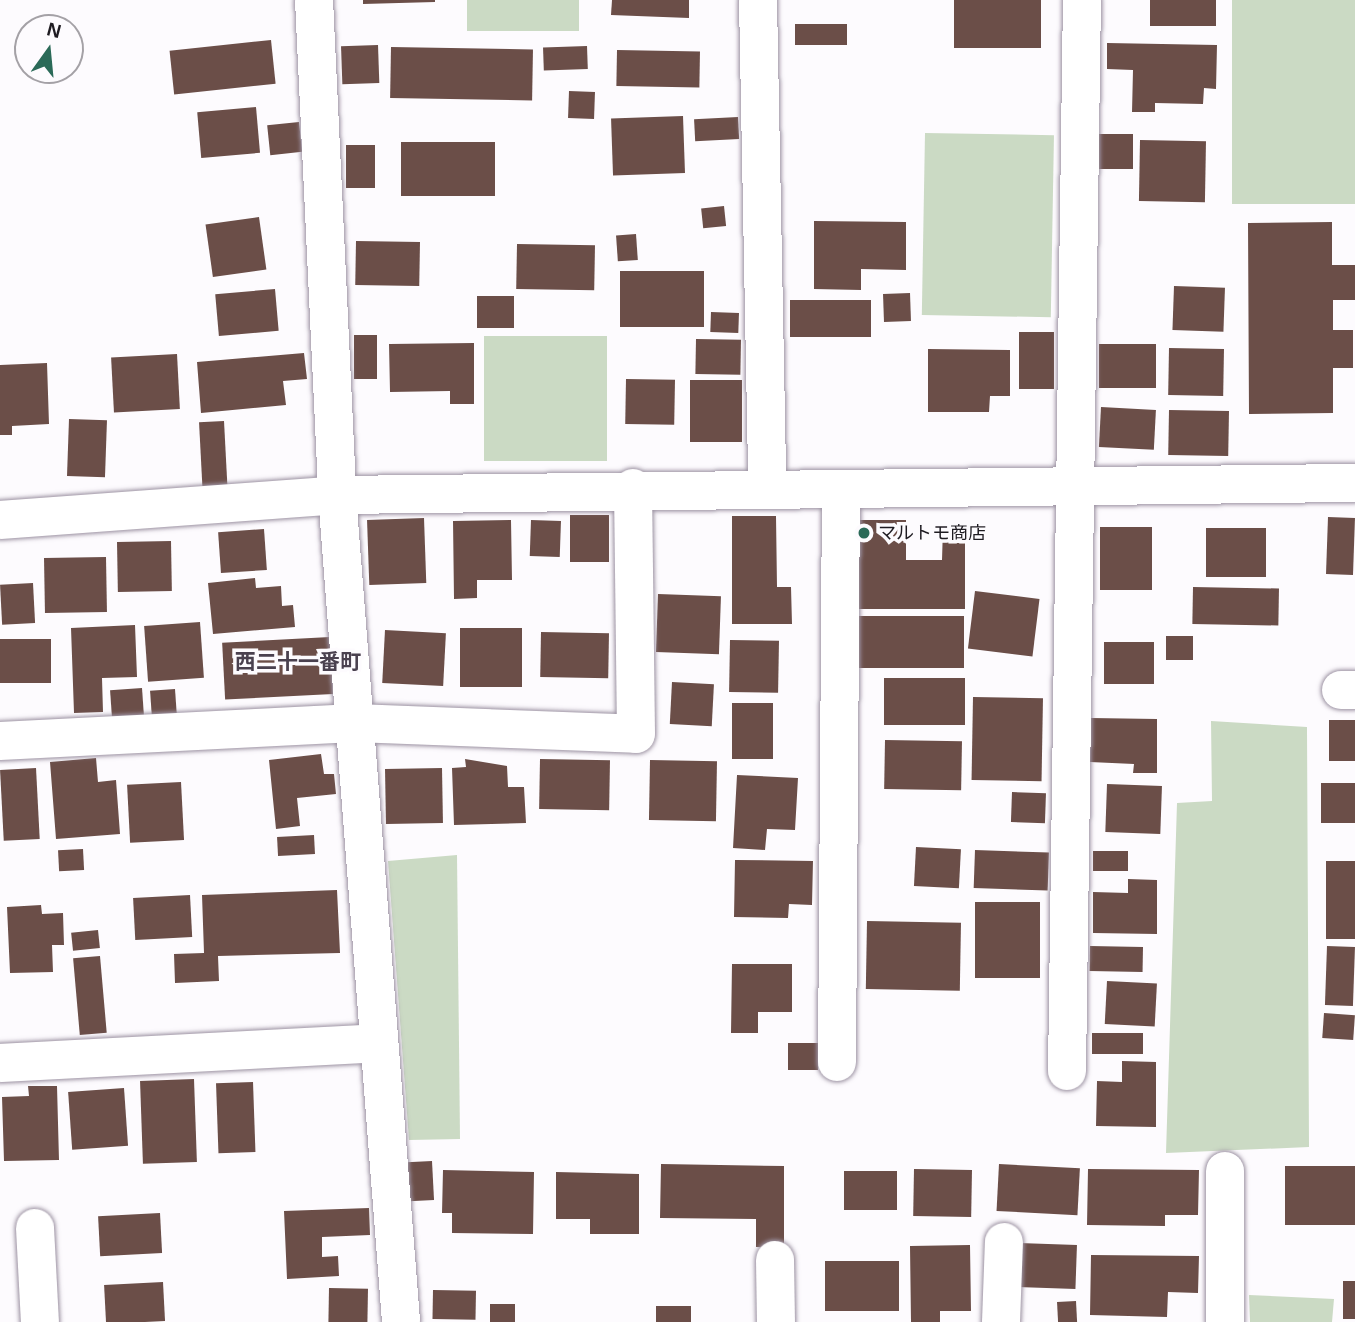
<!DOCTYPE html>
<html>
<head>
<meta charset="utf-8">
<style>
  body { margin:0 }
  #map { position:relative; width:1355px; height:1322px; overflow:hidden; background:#fdfbfe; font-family:Helvetica,"Noto Sans JP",sans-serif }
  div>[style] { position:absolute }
  .green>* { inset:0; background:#cbdac4; transform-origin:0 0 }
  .building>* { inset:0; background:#6b4e48; transform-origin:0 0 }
  .roads { filter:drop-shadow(0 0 2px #9d93a3) drop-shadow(0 0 2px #9d93a3) }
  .minor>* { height:38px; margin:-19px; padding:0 19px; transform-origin:19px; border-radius:19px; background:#fff }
  .dots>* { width:19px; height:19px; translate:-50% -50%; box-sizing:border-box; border:4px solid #fdfbfe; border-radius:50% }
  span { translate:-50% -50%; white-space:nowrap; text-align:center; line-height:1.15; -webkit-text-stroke:7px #fdfbfe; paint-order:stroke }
  .poi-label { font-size:18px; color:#1e1b21 }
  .left { translate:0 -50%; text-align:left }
  .quarter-label { font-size:21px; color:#4a414f; font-weight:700 }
  .north { position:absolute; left:14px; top:14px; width:70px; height:70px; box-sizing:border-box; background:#fdfbfe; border:2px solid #a4a1a6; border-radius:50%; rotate:15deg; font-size:19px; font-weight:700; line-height:28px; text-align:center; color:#1e1b21 }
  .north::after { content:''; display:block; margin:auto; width:24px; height:32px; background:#2b6a58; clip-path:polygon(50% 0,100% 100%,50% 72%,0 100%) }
</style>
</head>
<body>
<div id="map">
  <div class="green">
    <div style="left:467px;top:0;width:112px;height:31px"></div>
    <div style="left:1232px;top:0;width:123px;height:204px"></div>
    <div style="left:925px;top:133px;width:129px;height:182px;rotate:1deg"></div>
    <div style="left:484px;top:336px;width:123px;height:125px"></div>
    <div style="clip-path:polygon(1211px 721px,1307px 727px,1309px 1147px,1166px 1153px,1177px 803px,1212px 801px)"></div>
    <div style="clip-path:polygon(457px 855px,460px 1139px,409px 1140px,388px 861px)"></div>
    <div style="clip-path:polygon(1249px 1295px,1334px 1299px,1332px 1322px,1250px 1322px)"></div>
  </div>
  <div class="building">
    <div style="clip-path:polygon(363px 0,435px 0,435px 2px,363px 4px)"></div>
    <div style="clip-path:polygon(612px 0,689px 0,689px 18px,611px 15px)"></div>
    <div style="left:954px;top:0;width:87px;height:48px"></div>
    <div style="left:1150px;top:0;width:66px;height:26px"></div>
    <div style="left:795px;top:24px;width:52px;height:21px"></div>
    <div style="left:271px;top:40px;width:44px;height:102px;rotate:84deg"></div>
    <div style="clip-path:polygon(1107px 43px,1217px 45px,1216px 89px,1204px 88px,1203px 104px,1155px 103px,1155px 112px,1132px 112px,1133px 70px,1107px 69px)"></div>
    <div style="left:378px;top:45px;width:38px;height:37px;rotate:88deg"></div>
    <div style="left:587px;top:46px;width:23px;height:44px;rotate:88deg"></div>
    <div style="left:391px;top:47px;width:142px;height:51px;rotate:1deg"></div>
    <div style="left:617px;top:50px;width:83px;height:36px;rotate:1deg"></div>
    <div style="left:569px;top:91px;width:26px;height:27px;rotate:2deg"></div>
    <div style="left:256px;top:107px;width:46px;height:59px;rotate:85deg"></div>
    <div style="left:683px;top:116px;width:57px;height:72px;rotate:88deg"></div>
    <div style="left:738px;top:117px;width:22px;height:44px;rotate:87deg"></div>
    <div style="left:299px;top:122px;width:30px;height:32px;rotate:84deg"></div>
    <div style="left:1098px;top:134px;width:35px;height:35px"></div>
    <div style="left:1140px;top:140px;width:66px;height:61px;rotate:1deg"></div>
    <div style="left:495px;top:142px;width:54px;height:94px;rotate:90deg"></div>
    <div style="left:346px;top:145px;width:29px;height:43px"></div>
    <div style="left:724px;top:206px;width:20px;height:23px;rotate:84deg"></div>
    <div style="left:259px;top:217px;width:53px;height:54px;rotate:82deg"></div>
    <div style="clip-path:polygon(814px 221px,906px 222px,906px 270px,861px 269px,861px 290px,814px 289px)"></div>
    <div style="clip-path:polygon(1332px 222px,1332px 265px,1355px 265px,1355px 300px,1333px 300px,1333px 330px,1353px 330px,1353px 368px,1333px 368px,1333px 413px,1249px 414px,1248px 223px)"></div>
    <div style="left:636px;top:234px;width:26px;height:20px;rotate:86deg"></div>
    <div style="left:356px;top:241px;width:64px;height:44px;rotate:1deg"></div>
    <div style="left:517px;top:244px;width:78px;height:45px;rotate:1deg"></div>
    <div style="left:620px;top:271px;width:84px;height:56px"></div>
    <div style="left:1174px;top:286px;width:51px;height:44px;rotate:2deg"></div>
    <div style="left:275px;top:289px;width:42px;height:60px;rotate:85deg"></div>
    <div style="left:910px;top:293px;width:28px;height:27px;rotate:88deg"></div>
    <div style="left:477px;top:296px;width:37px;height:32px"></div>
    <div style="left:790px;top:300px;width:81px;height:37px"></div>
    <div style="left:711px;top:312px;width:28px;height:20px;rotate:2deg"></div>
    <div style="left:1054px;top:332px;width:57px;height:35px;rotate:90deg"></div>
    <div style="left:377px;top:335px;width:44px;height:23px;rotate:90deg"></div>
    <div style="left:696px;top:339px;width:45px;height:35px;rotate:1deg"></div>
    <div style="clip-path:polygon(474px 343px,474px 404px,450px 404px,450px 391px,390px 392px,389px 344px)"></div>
    <div style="left:1099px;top:344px;width:57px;height:44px"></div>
    <div style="left:1169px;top:348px;width:55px;height:47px;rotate:1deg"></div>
    <div style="clip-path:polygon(928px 349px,1010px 350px,1010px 396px,990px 396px,989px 412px,928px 412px)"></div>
    <div style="clip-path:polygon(304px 353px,307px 379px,283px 381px,286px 405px,201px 413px,197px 362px)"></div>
    <div style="left:177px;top:354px;width:55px;height:66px;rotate:87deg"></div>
    <div style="clip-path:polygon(47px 363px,49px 424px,12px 426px,12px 435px,0 435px,0 365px)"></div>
    <div style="left:626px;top:379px;width:49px;height:45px;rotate:1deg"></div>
    <div style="left:742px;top:380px;width:62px;height:52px;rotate:90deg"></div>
    <div style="left:1101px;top:407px;width:55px;height:40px;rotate:3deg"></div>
    <div style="left:1169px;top:410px;width:60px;height:45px;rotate:1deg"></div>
    <div style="left:69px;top:419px;width:38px;height:57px;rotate:2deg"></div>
    <div style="left:224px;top:421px;width:66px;height:25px;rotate:87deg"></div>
    <div style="left:570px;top:515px;width:39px;height:47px"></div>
    <div style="clip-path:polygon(732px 516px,776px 516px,777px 587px,791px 587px,792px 624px,732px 624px)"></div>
    <div style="left:1328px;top:517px;width:27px;height:57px;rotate:2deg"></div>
    <div style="left:424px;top:518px;width:65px;height:57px;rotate:88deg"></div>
    <div style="clip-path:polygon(511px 520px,512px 580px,477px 580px,477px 598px,454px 599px,453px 521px)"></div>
    <div style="left:531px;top:520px;width:30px;height:36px;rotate:2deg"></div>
    <div style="clip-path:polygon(858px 520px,906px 520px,906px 560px,942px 560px,943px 527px,965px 527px,965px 609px,858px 609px)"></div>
    <div style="left:1100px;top:527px;width:52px;height:63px"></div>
    <div style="left:1266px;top:528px;width:49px;height:60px;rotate:90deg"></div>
    <div style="left:264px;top:529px;width:41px;height:46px;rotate:86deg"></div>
    <div style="left:171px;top:541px;width:50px;height:54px;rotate:89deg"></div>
    <div style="left:106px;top:557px;width:55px;height:62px;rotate:89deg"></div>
    <div style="clip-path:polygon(255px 578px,256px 588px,281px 586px,282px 606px,293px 605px,295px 627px,213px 634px,208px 583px)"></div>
    <div style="left:33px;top:583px;width:40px;height:33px;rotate:87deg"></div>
    <div style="left:1193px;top:587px;width:86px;height:37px;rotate:1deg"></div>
    <div style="left:975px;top:591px;width:65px;height:58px;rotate:7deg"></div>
    <div style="left:658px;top:594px;width:63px;height:58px;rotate:2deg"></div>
    <div style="left:855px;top:616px;width:109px;height:52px"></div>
    <div style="left:200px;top:622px;width:56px;height:56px;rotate:86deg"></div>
    <div style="clip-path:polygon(135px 625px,137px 677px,102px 678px,103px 712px,74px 713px,71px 628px)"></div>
    <div style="left:460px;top:628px;width:62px;height:59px"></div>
    <div style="left:385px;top:630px;width:61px;height:53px;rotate:3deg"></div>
    <div style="left:541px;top:632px;width:68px;height:45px;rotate:1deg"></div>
    <div style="left:1166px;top:636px;width:27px;height:24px"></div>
    <div style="left:330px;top:637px;width:57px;height:108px;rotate:87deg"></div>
    <div style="left:0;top:639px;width:51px;height:44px"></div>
    <div style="left:730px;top:640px;width:49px;height:52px;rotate:1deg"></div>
    <div style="left:1104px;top:642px;width:50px;height:42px"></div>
    <div style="left:884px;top:678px;width:81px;height:47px"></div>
    <div style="left:672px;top:682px;width:42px;height:42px;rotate:3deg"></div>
    <div style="left:142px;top:688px;width:31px;height:32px;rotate:86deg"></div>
    <div style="left:175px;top:689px;width:26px;height:25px;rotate:86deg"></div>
    <div style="left:973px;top:697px;width:70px;height:83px;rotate:1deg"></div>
    <div style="left:732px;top:703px;width:41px;height:56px"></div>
    <div style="clip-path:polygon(1091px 718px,1157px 719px,1157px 773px,1133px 773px,1134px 764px,1090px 762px)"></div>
    <div style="left:1329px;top:720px;width:26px;height:41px"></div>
    <div style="left:885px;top:740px;width:77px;height:49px;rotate:1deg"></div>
    <div style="clip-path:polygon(321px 754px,324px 774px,334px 774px,336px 794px,297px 798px,300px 826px,276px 829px,269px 760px)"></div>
    <div style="clip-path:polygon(96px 758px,98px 782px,116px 780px,120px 834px,56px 839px,50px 762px)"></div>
    <div style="clip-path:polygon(465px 759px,507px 766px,508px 787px,524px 787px,526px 823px,454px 825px,452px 768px,466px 767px)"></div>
    <div style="left:540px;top:759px;width:70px;height:50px;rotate:1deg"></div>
    <div style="left:650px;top:760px;width:67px;height:60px;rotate:1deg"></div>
    <div style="left:36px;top:768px;width:71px;height:36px;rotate:87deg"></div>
    <div style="left:442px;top:768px;width:55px;height:57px;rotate:89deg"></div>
    <div style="clip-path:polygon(737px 775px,798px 778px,795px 830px,767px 829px,765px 850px,733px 848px)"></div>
    <div style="left:181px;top:782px;width:58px;height:54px;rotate:87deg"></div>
    <div style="left:1321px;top:783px;width:34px;height:40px"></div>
    <div style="left:1107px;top:784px;width:55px;height:48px;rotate:2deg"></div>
    <div style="left:1012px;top:792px;width:34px;height:30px;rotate:2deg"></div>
    <div style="left:314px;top:835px;width:19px;height:37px;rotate:87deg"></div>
    <div style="left:916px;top:847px;width:45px;height:39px;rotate:3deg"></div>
    <div style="left:83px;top:849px;width:21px;height:25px;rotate:87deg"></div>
    <div style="left:975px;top:850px;width:74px;height:38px;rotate:2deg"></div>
    <div style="left:1093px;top:851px;width:35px;height:20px"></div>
    <div style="clip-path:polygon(735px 860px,813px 861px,812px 905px,789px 904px,788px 918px,734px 917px)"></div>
    <div style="left:1326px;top:861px;width:29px;height:78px"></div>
    <div style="clip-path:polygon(1128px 879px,1157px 880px,1157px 934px,1093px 933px,1093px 892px,1128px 893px)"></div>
    <div style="clip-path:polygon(337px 890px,340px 953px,218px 956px,219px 981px,175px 983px,174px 954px,204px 953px,202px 895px)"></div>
    <div style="left:190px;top:895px;width:42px;height:57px;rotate:87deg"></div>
    <div style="left:975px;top:902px;width:65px;height:76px"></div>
    <div style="clip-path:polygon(41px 905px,42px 914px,63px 913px,64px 945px,52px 945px,53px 972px,10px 973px,7px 907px)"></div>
    <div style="left:867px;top:921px;width:94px;height:68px;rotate:1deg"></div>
    <div style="left:98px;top:930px;width:18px;height:27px;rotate:84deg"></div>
    <div style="left:1090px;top:946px;width:53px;height:25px;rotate:1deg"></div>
    <div style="left:1327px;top:946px;width:28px;height:59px;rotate:2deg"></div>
    <div style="left:100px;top:956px;width:77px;height:27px;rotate:85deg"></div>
    <div style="clip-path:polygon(732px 964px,792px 964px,792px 1012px,758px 1012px,758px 1033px,731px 1033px)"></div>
    <div style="left:1107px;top:981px;width:50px;height:43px;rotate:3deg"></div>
    <div style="left:1324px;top:1013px;width:31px;height:25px;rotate:4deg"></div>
    <div style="left:1092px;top:1033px;width:51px;height:21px"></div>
    <div style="left:818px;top:1043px;width:27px;height:30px;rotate:90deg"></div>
    <div style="clip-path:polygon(1122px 1061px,1156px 1062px,1156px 1127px,1096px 1126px,1097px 1081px,1122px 1082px)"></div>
    <div style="left:194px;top:1079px;width:83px;height:54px;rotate:88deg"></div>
    <div style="left:253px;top:1082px;width:70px;height:37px;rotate:88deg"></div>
    <div style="clip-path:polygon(28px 1086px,57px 1086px,59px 1160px,4px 1161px,2px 1097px,29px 1096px)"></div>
    <div style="left:124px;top:1088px;width:58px;height:56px;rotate:86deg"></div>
    <div style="left:432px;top:1161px;width:39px;height:25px;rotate:87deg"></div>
    <div style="clip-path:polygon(661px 1164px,784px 1166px,784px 1248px,756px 1247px,756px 1219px,660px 1218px)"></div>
    <div style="left:999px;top:1164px;width:81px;height:47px;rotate:3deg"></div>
    <div style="left:1285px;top:1166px;width:70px;height:59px"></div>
    <div style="left:914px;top:1169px;width:58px;height:47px;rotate:1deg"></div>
    <div style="clip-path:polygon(1088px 1169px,1199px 1170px,1198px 1215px,1165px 1215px,1165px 1226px,1087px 1225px)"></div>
    <div style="clip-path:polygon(443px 1170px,534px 1172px,533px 1234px,452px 1233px,452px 1213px,442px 1213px)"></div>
    <div style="left:844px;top:1171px;width:53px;height:39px"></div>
    <div style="clip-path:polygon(556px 1172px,639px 1174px,639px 1234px,590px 1234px,590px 1219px,556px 1219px)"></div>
    <div style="clip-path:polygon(369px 1208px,370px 1235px,322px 1237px,322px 1257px,338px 1256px,339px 1276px,287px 1279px,284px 1211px)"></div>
    <div style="left:160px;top:1213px;width:40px;height:62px;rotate:87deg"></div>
    <div style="left:1019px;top:1243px;width:58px;height:44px;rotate:2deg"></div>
    <div style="clip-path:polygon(970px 1245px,971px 1311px,940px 1311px,940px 1322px,911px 1322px,910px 1246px)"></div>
    <div style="clip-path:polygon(1091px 1255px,1199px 1256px,1198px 1293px,1168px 1292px,1167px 1317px,1090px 1315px)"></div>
    <div style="left:899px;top:1261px;width:50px;height:74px;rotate:90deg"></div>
    <div style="left:1343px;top:1281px;width:12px;height:38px"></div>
    <div style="left:163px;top:1282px;width:39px;height:59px;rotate:87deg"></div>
    <div style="left:329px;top:1288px;width:39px;height:34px;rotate:1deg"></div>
    <div style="left:433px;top:1290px;width:43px;height:29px;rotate:1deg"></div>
    <div style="left:1076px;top:1301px;width:21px;height:19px;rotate:87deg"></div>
    <div style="left:490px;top:1304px;width:25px;height:18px"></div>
    <div style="left:656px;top:1306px;width:35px;height:16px"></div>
  </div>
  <div class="roads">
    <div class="minor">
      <div style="left:314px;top:0;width:496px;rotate:87.3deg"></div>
      <div style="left:337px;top:495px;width:829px;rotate:85.57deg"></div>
      <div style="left:758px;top:0;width:490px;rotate:88.9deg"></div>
      <div style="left:0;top:520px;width:338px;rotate:-4.2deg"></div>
      <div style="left:337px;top:495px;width:1018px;rotate:-0.68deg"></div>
      <div style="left:1341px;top:690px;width:14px"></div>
      <div style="left:0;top:741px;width:355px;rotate:-2.9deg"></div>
      <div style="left:355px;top:723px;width:281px;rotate:2.2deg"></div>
      <div style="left:636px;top:734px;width:246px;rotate:-90.7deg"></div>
      <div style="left:837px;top:1062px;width:573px;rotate:-89.6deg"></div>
      <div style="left:0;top:1063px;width:378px;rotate:-3deg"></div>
      <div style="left:1067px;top:1071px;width:1071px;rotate:-89.2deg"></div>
      <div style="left:1225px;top:1171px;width:151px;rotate:90deg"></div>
      <div style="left:35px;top:1228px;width:94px;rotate:87deg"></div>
      <div style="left:775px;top:1260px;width:62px;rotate:89.1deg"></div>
      <div style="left:1001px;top:1322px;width:80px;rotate:-87.9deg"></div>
    </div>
  </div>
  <div class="dots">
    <div style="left:864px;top:533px;background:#2b6a58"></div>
  </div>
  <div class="poi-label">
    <span class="left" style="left:878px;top:533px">マルトモ商店</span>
  </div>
  <div class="quarter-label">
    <span style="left:298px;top:662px">西二十一番町</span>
  </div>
  <div class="north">N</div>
</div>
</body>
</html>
